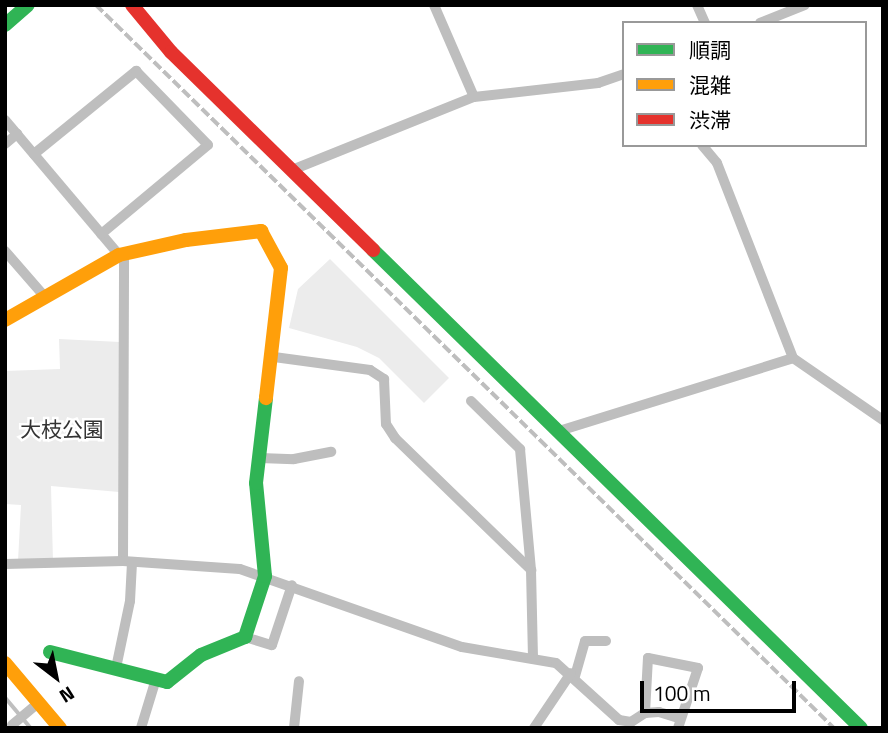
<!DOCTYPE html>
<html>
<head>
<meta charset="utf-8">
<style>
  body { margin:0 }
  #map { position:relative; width:888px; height:733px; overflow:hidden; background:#fff; font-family:"Titillium Web","Noto Sans JP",sans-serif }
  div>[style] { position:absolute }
  .green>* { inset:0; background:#ececec }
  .stream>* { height:3.5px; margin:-1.75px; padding:0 1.75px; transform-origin:1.75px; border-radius:1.75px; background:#bfbfbf }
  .street>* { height:10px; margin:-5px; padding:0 5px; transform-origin:5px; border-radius:5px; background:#bebebe }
  .fast>* { height:14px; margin:-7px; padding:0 7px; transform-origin:7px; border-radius:7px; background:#30b455 }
  .slow>* { height:14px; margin:-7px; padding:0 7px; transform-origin:7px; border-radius:7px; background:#ff9f0a }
  .jam>* { height:14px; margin:-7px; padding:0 7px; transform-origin:7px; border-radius:7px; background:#e5322d }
  .rail>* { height:3.5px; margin-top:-1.75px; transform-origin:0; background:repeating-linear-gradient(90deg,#bebebe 0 10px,transparent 0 13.5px) }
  span { translate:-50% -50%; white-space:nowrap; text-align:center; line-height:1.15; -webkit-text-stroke:5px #fff; paint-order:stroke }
  .park-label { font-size:21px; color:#333 }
  .frame { position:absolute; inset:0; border:7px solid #000; pointer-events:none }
  .legend { position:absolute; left:622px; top:21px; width:245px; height:126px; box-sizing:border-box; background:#fff; border:2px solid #999; margin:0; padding:9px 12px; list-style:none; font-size:21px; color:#000 }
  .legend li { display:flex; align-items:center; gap:14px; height:35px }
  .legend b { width:35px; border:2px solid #999 }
  .north { position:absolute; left:21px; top:642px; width:70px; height:70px; -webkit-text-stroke:5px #fff; paint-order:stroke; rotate:148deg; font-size:19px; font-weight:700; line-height:28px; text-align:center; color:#000 }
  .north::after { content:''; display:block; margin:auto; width:24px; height:32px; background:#000; clip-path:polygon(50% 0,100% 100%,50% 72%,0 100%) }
  .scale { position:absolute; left:640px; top:681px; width:156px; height:32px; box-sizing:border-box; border:4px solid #000; border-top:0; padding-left:9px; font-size:21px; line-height:24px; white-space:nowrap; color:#000; -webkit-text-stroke:5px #fff; paint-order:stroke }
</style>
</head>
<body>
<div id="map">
  <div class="green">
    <div style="clip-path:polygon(330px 259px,449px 378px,424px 403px,379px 358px,357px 347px,289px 328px,298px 289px)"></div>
    <div style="clip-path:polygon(59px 339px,120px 342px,119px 492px,51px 486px,53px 561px,18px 561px,21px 505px,5px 504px,5px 371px,60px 369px)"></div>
  </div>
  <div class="stream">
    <div style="left:5px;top:697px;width:40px;rotate:50deg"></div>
  </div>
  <div class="street">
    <div style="left:434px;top:5px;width:100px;rotate:66.5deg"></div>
    <div style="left:697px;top:5px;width:20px;rotate:66deg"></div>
    <div style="left:760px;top:23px;width:48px;rotate:-21.8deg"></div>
    <div style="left:5px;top:120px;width:177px;rotate:49.8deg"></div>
    <div style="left:5px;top:144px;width:16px;rotate:-40deg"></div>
    <div style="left:702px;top:145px;width:23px;rotate:50deg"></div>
    <div style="left:717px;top:163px;width:209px;rotate:68.7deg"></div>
    <div style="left:34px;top:154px;width:132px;rotate:-39.1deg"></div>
    <div style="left:136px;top:71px;width:103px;rotate:45.8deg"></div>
    <div style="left:208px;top:145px;width:139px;rotate:140.2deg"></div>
    <div style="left:292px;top:170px;width:196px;rotate:-21.9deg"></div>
    <div style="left:474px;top:97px;width:125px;rotate:-6.4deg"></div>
    <div style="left:598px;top:83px;width:28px;rotate:-19deg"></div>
    <div style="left:5px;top:251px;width:61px;rotate:49deg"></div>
    <div style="left:274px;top:357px;width:97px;rotate:7.7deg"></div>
    <div style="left:370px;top:370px;width:17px;rotate:33deg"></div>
    <div style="left:384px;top:379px;width:45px;rotate:87.5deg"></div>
    <div style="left:386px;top:424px;width:17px;rotate:57deg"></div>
    <div style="left:395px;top:438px;width:190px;rotate:44.1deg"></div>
    <div style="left:531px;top:570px;width:89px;rotate:88.7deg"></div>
    <div style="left:471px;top:401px;width:69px;rotate:44.4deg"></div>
    <div style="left:520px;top:449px;width:121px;rotate:84.8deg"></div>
    <div style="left:559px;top:431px;width:245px;rotate:-17.3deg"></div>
    <div style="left:793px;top:358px;width:109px;rotate:34.6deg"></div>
    <div style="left:260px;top:458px;width:34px;rotate:2deg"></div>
    <div style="left:294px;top:459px;width:38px;rotate:-11deg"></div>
    <div style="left:123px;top:561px;width:307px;rotate:-89.8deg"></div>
    <div style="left:5px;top:564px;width:118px;rotate:-1.5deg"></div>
    <div style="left:123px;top:561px;width:117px;rotate:3.9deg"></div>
    <div style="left:240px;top:569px;width:235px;rotate:19.4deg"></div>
    <div style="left:462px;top:647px;width:95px;rotate:9.7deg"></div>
    <div style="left:556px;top:663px;width:85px;rotate:42.1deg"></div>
    <div style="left:619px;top:720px;width:12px;rotate:9deg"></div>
    <div style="left:631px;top:722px;width:17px;rotate:-33deg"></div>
    <div style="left:645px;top:713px;width:14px;rotate:-4deg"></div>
    <div style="left:659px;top:712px;width:21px;rotate:17deg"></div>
    <div style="left:245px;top:637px;width:28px;rotate:17deg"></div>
    <div style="left:272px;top:645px;width:63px;rotate:-71.6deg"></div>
    <div style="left:116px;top:668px;width:68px;rotate:-78.2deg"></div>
    <div style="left:130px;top:601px;width:39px;rotate:-87deg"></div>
    <div style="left:575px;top:676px;width:36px;rotate:-74deg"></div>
    <div style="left:585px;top:641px;width:21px"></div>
    <div style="left:645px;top:713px;width:55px;rotate:-86.9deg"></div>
    <div style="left:648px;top:658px;width:51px;rotate:11.3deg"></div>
    <div style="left:698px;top:668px;width:63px;rotate:108.4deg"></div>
    <div style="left:12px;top:725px;width:35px;rotate:-40deg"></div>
    <div style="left:141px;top:728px;width:51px;rotate:-73deg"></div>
    <div style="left:294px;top:728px;width:47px;rotate:-83.9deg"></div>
    <div style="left:534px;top:728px;width:66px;rotate:-56.1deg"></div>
  </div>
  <div class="fast">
    <div style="left:5px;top:25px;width:30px;rotate:-41deg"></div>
    <div style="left:373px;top:250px;width:683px;rotate:44.41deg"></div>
    <div style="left:50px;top:652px;width:121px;rotate:14.4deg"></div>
    <div style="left:167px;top:682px;width:43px;rotate:-38.5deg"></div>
    <div style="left:201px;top:655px;width:48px;rotate:-22.2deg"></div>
    <div style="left:245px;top:637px;width:64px;rotate:-71.8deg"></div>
    <div style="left:265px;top:576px;width:93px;rotate:-95.5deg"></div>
    <div style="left:256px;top:483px;width:86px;rotate:-83.3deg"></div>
  </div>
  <div class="slow">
    <div style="left:5px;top:320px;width:131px;rotate:-29.7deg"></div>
    <div style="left:119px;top:255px;width:69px;rotate:-12.6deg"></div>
    <div style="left:186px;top:240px;width:76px;rotate:-6.8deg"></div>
    <div style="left:261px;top:231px;width:42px;rotate:61.6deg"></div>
    <div style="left:281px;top:268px;width:131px;rotate:96.6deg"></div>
    <div style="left:5px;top:663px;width:85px;rotate:49.8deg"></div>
  </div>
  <div class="jam">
    <div style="left:132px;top:5px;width:61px;rotate:50.3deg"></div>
    <div style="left:171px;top:52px;width:283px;rotate:44.4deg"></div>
  </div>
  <div class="rail">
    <div style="left:96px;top:5px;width:1033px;rotate:44.41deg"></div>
  </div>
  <div class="park-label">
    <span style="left:62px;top:429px">大枝公園</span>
  </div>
  <div class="frame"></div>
  <ul class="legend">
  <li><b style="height:9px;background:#30b455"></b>順調</li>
  <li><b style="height:9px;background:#ff9f0a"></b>混雑</li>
  <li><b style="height:9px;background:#e5322d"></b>渋滞</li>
  </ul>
  <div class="north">N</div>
  <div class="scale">100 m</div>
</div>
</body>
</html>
